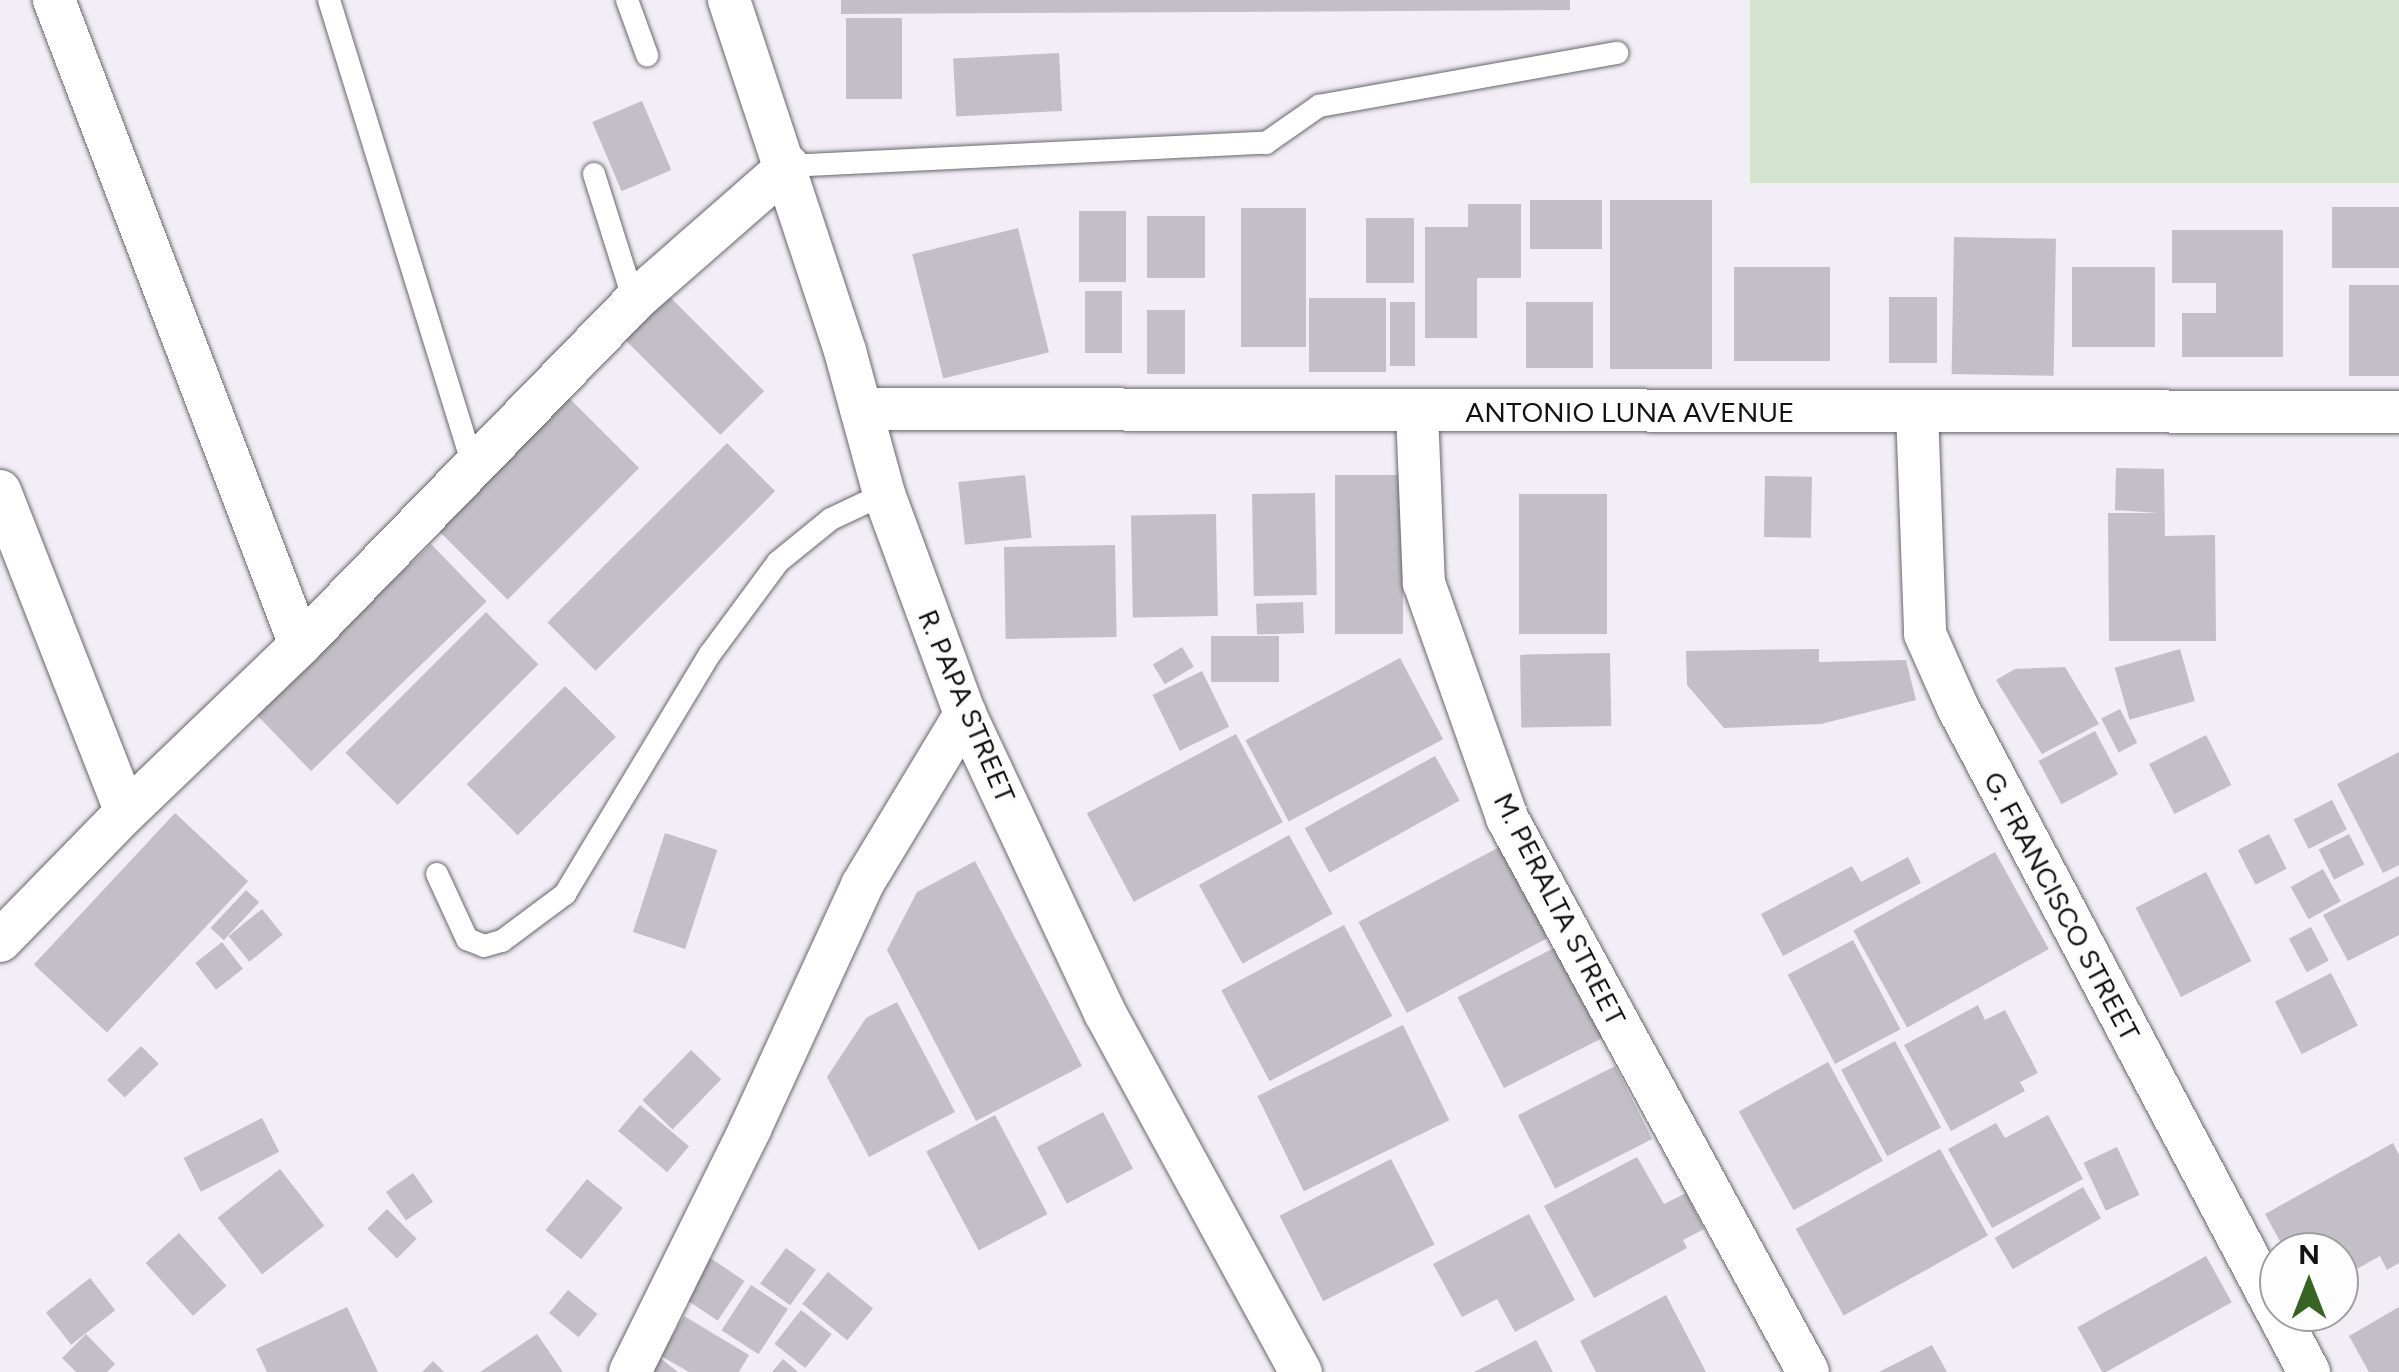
<!DOCTYPE html>
<html>
<head>
<meta charset="utf-8">
<style>
  body { margin:0 }
  #map { position:relative; width:2399px; height:1372px; overflow:hidden; background:#f2eef6; font-family:Figtree,sans-serif }
  div>[style] { position:absolute }
  .green>* { inset:0; background:#d5e4cf; transform-origin:0 0 }
  .building>* { inset:0; background:#c3bfc7; transform-origin:0 0 }
  .roads { filter:drop-shadow(0 0 2px #69666d) drop-shadow(0 0 2px #69666d) }
  .lane>* { height:22px; margin:-11px; padding:0 11px; transform-origin:11px; border-radius:11px; background:#fff }
  .street>* { height:42px; margin:-21px; padding:0 21px; transform-origin:21px; border-radius:21px; background:#fff }
  span { translate:-50% -50%; white-space:nowrap; text-align:center; line-height:1.15; -webkit-text-stroke:8px #fefdfe; paint-order:stroke }
  .street-label { font-size:28px; color:#131114 }
  .north { position:absolute; left:2259px; top:1232px; width:100px; height:100px; box-sizing:border-box; background:#fefdfe; border:2px solid #a09fa0; border-radius:50%; rotate:0deg; font-size:28px; font-weight:700; line-height:40px; text-align:center; color:#131114 }
  .north::after { content:''; display:block; margin:auto; width:35px; height:45px; background:#376422; clip-path:polygon(50% 0,100% 100%,50% 72%,0 100%) }
</style>
</head>
<body>
<div id="map">
  <div class="green">
    <div style="left:1750px;top:0;width:649px;height:183px"></div>
  </div>
  <div class="building">
    <div style="clip-path:polygon(841px 0,1570px 0,1570px 10px,841px 14px)"></div>
    <div style="left:846px;top:18px;width:56px;height:81px"></div>
    <div style="left:1059px;top:53px;width:58px;height:106px;rotate:87deg"></div>
    <div style="left:642px;top:101px;width:75px;height:54px;rotate:67deg"></div>
    <div style="left:1530px;top:200px;width:72px;height:49px"></div>
    <div style="left:1610px;top:200px;width:102px;height:169px"></div>
    <div style="clip-path:polygon(1468px 204px,1521px 204px,1521px 278px,1477px 278px,1477px 338px,1425px 338px,1425px 227px,1468px 227px)"></div>
    <div style="left:2332px;top:207px;width:67px;height:61px"></div>
    <div style="left:1241px;top:208px;width:65px;height:139px"></div>
    <div style="left:1079px;top:211px;width:47px;height:71px"></div>
    <div style="left:1147px;top:216px;width:58px;height:62px"></div>
    <div style="left:1366px;top:218px;width:48px;height:65px"></div>
    <div style="left:1018px;top:228px;width:128px;height:109px;rotate:76deg"></div>
    <div style="clip-path:polygon(2172px 230px,2283px 230px,2283px 357px,2182px 357px,2182px 313px,2216px 313px,2216px 283px,2172px 283px)"></div>
    <div style="left:1954px;top:237px;width:102px;height:137px;rotate:1deg"></div>
    <div style="left:1734px;top:267px;width:96px;height:94px"></div>
    <div style="left:2072px;top:267px;width:83px;height:80px"></div>
    <div style="left:2349px;top:285px;width:50px;height:91px"></div>
    <div style="left:1085px;top:291px;width:37px;height:62px"></div>
    <div style="left:668px;top:295px;width:136px;height:62px;rotate:45deg"></div>
    <div style="left:1889px;top:297px;width:48px;height:66px"></div>
    <div style="left:1309px;top:298px;width:77px;height:74px"></div>
    <div style="left:1390px;top:302px;width:25px;height:64px"></div>
    <div style="left:1526px;top:302px;width:67px;height:66px"></div>
    <div style="left:1147px;top:310px;width:38px;height:64px"></div>
    <div style="left:567px;top:396px;width:102px;height:186px;rotate:45deg"></div>
    <div style="left:727px;top:443px;width:68px;height:254px;rotate:45deg"></div>
    <div style="clip-path:polygon(2116px 468px,2164px 469px,2165px 536px,2215px 535px,2216px 641px,2109px 641px,2108px 513px,2159px 513px,2115px 510px)"></div>
    <div style="left:1025px;top:475px;width:63px;height:67px;rotate:84deg"></div>
    <div style="left:1335px;top:475px;width:68px;height:159px"></div>
    <div style="left:1765px;top:476px;width:47px;height:61px;rotate:1deg"></div>
    <div style="left:1315px;top:493px;width:102px;height:63px;rotate:89deg"></div>
    <div style="left:1519px;top:494px;width:88px;height:140px"></div>
    <div style="left:1216px;top:514px;width:102px;height:85px;rotate:89deg"></div>
    <div style="left:431px;top:544px;width:80px;height:244px;rotate:46deg"></div>
    <div style="left:1115px;top:545px;width:92px;height:111px;rotate:89deg"></div>
    <div style="left:1303px;top:602px;width:31px;height:47px;rotate:88deg"></div>
    <div style="left:486px;top:612px;width:74px;height:199px;rotate:45deg"></div>
    <div style="left:1211px;top:636px;width:68px;height:46px"></div>
    <div style="left:1182px;top:647px;width:23px;height:34px;rotate:59deg"></div>
    <div style="clip-path:polygon(1819px 649px,1819px 662px,1906px 660px,1916px 700px,1821px 724px,1724px 728px,1687px 685px,1686px 651px)"></div>
    <div style="left:2180px;top:649px;width:54px;height:68px;rotate:74deg"></div>
    <div style="left:1610px;top:653px;width:73px;height:90px;rotate:89deg"></div>
    <div style="left:1400px;top:658px;width:92px;height:175px;rotate:62deg"></div>
    <div style="clip-path:polygon(2065px 667px,2099px 724px,2042px 754px,1996px 680px,2015px 669px)"></div>
    <div style="left:1202px;top:671px;width:62px;height:55px;rotate:64deg"></div>
    <div style="left:565px;top:686px;width:72px;height:139px;rotate:45deg"></div>
    <div style="left:2120px;top:709px;width:38px;height:21px;rotate:63deg"></div>
    <div style="left:2095px;top:731px;width:49px;height:64px;rotate:62deg"></div>
    <div style="left:1236px;top:734px;width:100px;height:169px;rotate:62deg"></div>
    <div style="left:2206px;top:735px;width:56px;height:64px;rotate:63deg"></div>
    <div style="clip-path:polygon(2399px 752px,2399px 865px,2383px 873px,2337px 784px)"></div>
    <div style="left:1435px;top:756px;width:51px;height:149px;rotate:61deg"></div>
    <div style="left:2332px;top:800px;width:33px;height:43px;rotate:63deg"></div>
    <div style="left:175px;top:813px;width:100px;height:207px;rotate:43deg"></div>
    <div style="left:665px;top:833px;width:55px;height:104px;rotate:18deg"></div>
    <div style="left:2269px;top:834px;width:39px;height:35px;rotate:63deg"></div>
    <div style="left:2349px;top:834px;width:34px;height:34px;rotate:63deg"></div>
    <div style="left:1289px;top:835px;width:90px;height:103px;rotate:61deg"></div>
    <div style="left:1505px;top:844px;width:103px;height:166px;rotate:62deg"></div>
    <div style="left:1995px;top:852px;width:111px;height:162px;rotate:61deg"></div>
    <div style="clip-path:polygon(1908px 857px,1921px 883px,1783px 956px,1761px 914px,1852px 866px,1861px 882px)"></div>
    <div style="clip-path:polygon(975px 861px,1082px 1066px,976px 1121px,887px 950px,917px 892px)"></div>
    <div style="left:2323px;top:869px;width:37px;height:37px;rotate:61deg"></div>
    <div style="left:2206px;top:872px;width:100px;height:79px;rotate:63deg"></div>
    <div style="clip-path:polygon(2399px 876px,2399px 935px,2348px 961px,2323px 915px)"></div>
    <div style="left:246px;top:890px;width:18px;height:52px;rotate:43deg"></div>
    <div style="left:262px;top:909px;width:33px;height:43px;rotate:51deg"></div>
    <div style="left:1344px;top:925px;width:103px;height:139px;rotate:62deg"></div>
    <div style="left:2311px;top:927px;width:38px;height:25px;rotate:62deg"></div>
    <div style="left:1853px;top:940px;width:101px;height:74px;rotate:62deg"></div>
    <div style="left:222px;top:942px;width:34px;height:34px;rotate:52deg"></div>
    <div style="left:1560px;top:945px;width:102px;height:115px;rotate:63deg"></div>
    <div style="left:2331px;top:973px;width:59px;height:63px;rotate:63deg"></div>
    <div style="clip-path:polygon(897px 1002px,955px 1112px,869px 1157px,827px 1077px,866px 1018px)"></div>
    <div style="clip-path:polygon(1978px 1005px,1985px 1020px,2005px 1010px,2038px 1073px,2020px 1082px,2025px 1091px,1951px 1131px,1904px 1045px)"></div>
    <div style="left:1403px;top:1025px;width:106px;height:162px;rotate:64deg"></div>
    <div style="left:1895px;top:1041px;width:98px;height:61px;rotate:62deg"></div>
    <div style="left:141px;top:1046px;width:25px;height:48px;rotate:45deg"></div>
    <div style="left:691px;top:1050px;width:42px;height:70px;rotate:44deg"></div>
    <div style="left:1828px;top:1062px;width:113px;height:102px;rotate:61deg"></div>
    <div style="left:1615px;top:1066px;width:82px;height:109px;rotate:63deg"></div>
    <div style="left:640px;top:1105px;width:64px;height:34px;rotate:40deg"></div>
    <div style="left:1103px;top:1112px;width:64px;height:75px;rotate:62deg"></div>
    <div style="left:995px;top:1115px;width:112px;height:78px;rotate:62deg"></div>
    <div style="clip-path:polygon(2048px 1115px,2083px 1179px,1992px 1228px,1948px 1149px,1996px 1123px,2005px 1138px)"></div>
    <div style="left:262px;top:1118px;width:38px;height:88px;rotate:63deg"></div>
    <div style="clip-path:polygon(2393px 1143px,2399px 1155px,2399px 1263px,2387px 1270px,2380px 1256px,2339px 1279px,2339px 1252px,2286px 1252px,2265px 1214px)"></div>
    <div style="left:2117px;top:1147px;width:53px;height:37px;rotate:65deg"></div>
    <div style="left:1940px;top:1149px;width:99px;height:165px;rotate:61deg"></div>
    <div style="clip-path:polygon(1637px 1157px,1664px 1204px,1686px 1193px,1704px 1229px,1683px 1240px,1687px 1248px,1594px 1298px,1544px 1206px)"></div>
    <div style="left:1391px;top:1159px;width:96px;height:125px;rotate:63deg"></div>
    <div style="left:280px;top:1169px;width:72px;height:79px;rotate:52deg"></div>
    <div style="left:413px;top:1173px;width:35px;height:33px;rotate:55deg"></div>
    <div style="left:587px;top:1179px;width:46px;height:66px;rotate:39deg"></div>
    <div style="left:2083px;top:1187px;width:36px;height:102px;rotate:60deg"></div>
    <div style="left:387px;top:1209px;width:42px;height:28px;rotate:45deg"></div>
    <div style="clip-path:polygon(1529px 1214px,1575px 1300px,1515px 1332px,1497px 1299px,1462px 1317px,1433px 1264px)"></div>
    <div style="left:179px;top:1233px;width:71px;height:45px;rotate:48deg"></div>
    <div style="left:786px;top:1248px;width:37px;height:44px;rotate:36deg"></div>
    <div style="left:703px;top:1253px;width:50px;height:48px;rotate:34deg"></div>
    <div style="left:2206px;top:1256px;width:53px;height:147px;rotate:61deg"></div>
    <div style="left:828px;top:1272px;width:58px;height:41px;rotate:39deg"></div>
    <div style="left:90px;top:1278px;width:41px;height:56px;rotate:52deg"></div>
    <div style="left:751px;top:1285px;width:44px;height:54px;rotate:33deg"></div>
    <div style="left:568px;top:1290px;width:38px;height:30px;rotate:39deg"></div>
    <div style="clip-path:polygon(1666px 1295px,1706px 1372px,1596px 1372px,1580px 1341px)"></div>
    <div style="clip-path:polygon(347px 1307px,378px 1372px,267px 1372px,256px 1349px)"></div>
    <div style="clip-path:polygon(2399px 1307px,2399px 1372px,2369px 1372px,2349px 1336px)"></div>
    <div style="left:801px;top:1310px;width:39px;height:43px;rotate:38deg"></div>
    <div style="clip-path:polygon(684px 1316px,749px 1355px,739px 1372px,689px 1372px,661px 1356px)"></div>
    <div style="clip-path:polygon(86px 1334px,115px 1364px,107px 1372px,76px 1372px,62px 1358px)"></div>
    <div style="clip-path:polygon(537px 1334px,563px 1372px,480px 1372px)"></div>
    <div style="clip-path:polygon(1536px 1340px,1553px 1372px,1474px 1372px)"></div>
    <div style="clip-path:polygon(1932px 1345px,1947px 1372px,1879px 1372px)"></div>
    <div style="clip-path:polygon(660px 1358px,678px 1372px,649px 1372px)"></div>
    <div style="clip-path:polygon(783px 1359px,798px 1372px,772px 1372px)"></div>
    <div style="clip-path:polygon(433px 1361px,444px 1372px,422px 1372px)"></div>
  </div>
  <div class="roads">
    <div class="lane">
      <div style="left:329px;top:0;width:488px;rotate:72.8deg"></div>
      <div style="left:627px;top:0;width:59px;rotate:70deg"></div>
      <div style="left:788px;top:166px;width:479px;rotate:-2.8deg"></div>
      <div style="left:1266px;top:143px;width:65px;rotate:-34.9deg"></div>
      <div style="left:1319px;top:106px;width:303px;rotate:-10.1deg"></div>
      <div style="left:594px;top:174px;width:133px;rotate:72.5deg"></div>
      <div style="left:437px;top:874px;width:72px;rotate:65.2deg"></div>
      <div style="left:467px;top:939px;width:18px;rotate:22deg"></div>
      <div style="left:484px;top:946px;width:19px;rotate:-16deg"></div>
      <div style="left:502px;top:941px;width:79px;rotate:-36.7deg"></div>
      <div style="left:565px;top:894px;width:280px;rotate:-58.9deg"></div>
      <div style="left:710px;top:654px;width:114px;rotate:-53.5deg"></div>
      <div style="left:778px;top:562px;width:68px;rotate:-39.1deg"></div>
      <div style="left:831px;top:519px;width:59px;rotate:-25.3deg"></div>
    </div>
    <div class="street">
      <div style="left:54px;top:0;width:690px;rotate:69.12deg"></div>
      <div style="left:729px;top:0;width:370px;rotate:71.7deg"></div>
      <div style="left:845px;top:351px;width:148px;rotate:74.7deg"></div>
      <div style="left:884px;top:494px;width:234px;rotate:69.8deg"></div>
      <div style="left:965px;top:714px;width:330px;rotate:64.9deg"></div>
      <div style="left:1105px;top:1013px;width:409px;rotate:61.4deg"></div>
      <div style="left:861px;top:409px;width:1538px;rotate:0.11deg"></div>
      <div style="left:1917px;top:411px;width:223px;rotate:87.9deg"></div>
      <div style="left:1925px;top:634px;width:81px;rotate:66deg"></div>
      <div style="left:1958px;top:708px;width:751px;rotate:62.14deg"></div>
      <div style="left:1417px;top:412px;width:171px;rotate:87.7deg"></div>
      <div style="left:1424px;top:583px;width:249px;rotate:70.5deg"></div>
      <div style="left:1507px;top:818px;width:630px;rotate:61.48deg"></div>
      <div style="left:0;top:491px;width:345px;rotate:68.6deg"></div>
      <div style="left:0;top:941px;width:180px;rotate:-45.7deg"></div>
      <div style="left:126px;top:812px;width:241px;rotate:-43.8deg"></div>
      <div style="left:300px;top:645px;width:479px;rotate:-45.8deg"></div>
      <div style="left:634px;top:301px;width:205px;rotate:-41.2deg"></div>
      <div style="left:630px;top:1372px;width:271px;rotate:-63.7deg"></div>
      <div style="left:750px;top:1129px;width:268px;rotate:-65.3deg"></div>
      <div style="left:862px;top:885px;width:200px;rotate:-58.9deg"></div>
    </div>
  </div>
  <div class="street-label">
    <span style="left:1630px;top:412px">ANTONIO LUNA AVENUE</span>
    <span style="left:967px;top:706px;rotate:67deg">R. PAPA STREET</span>
    <span style="left:2062px;top:906px;rotate:62deg">G. FRANCISCO STREET</span>
    <span style="left:1560px;top:909px;rotate:63deg">M. PERALTA STREET</span>
  </div>
  <div class="north">N</div>
</div>
</body>
</html>
